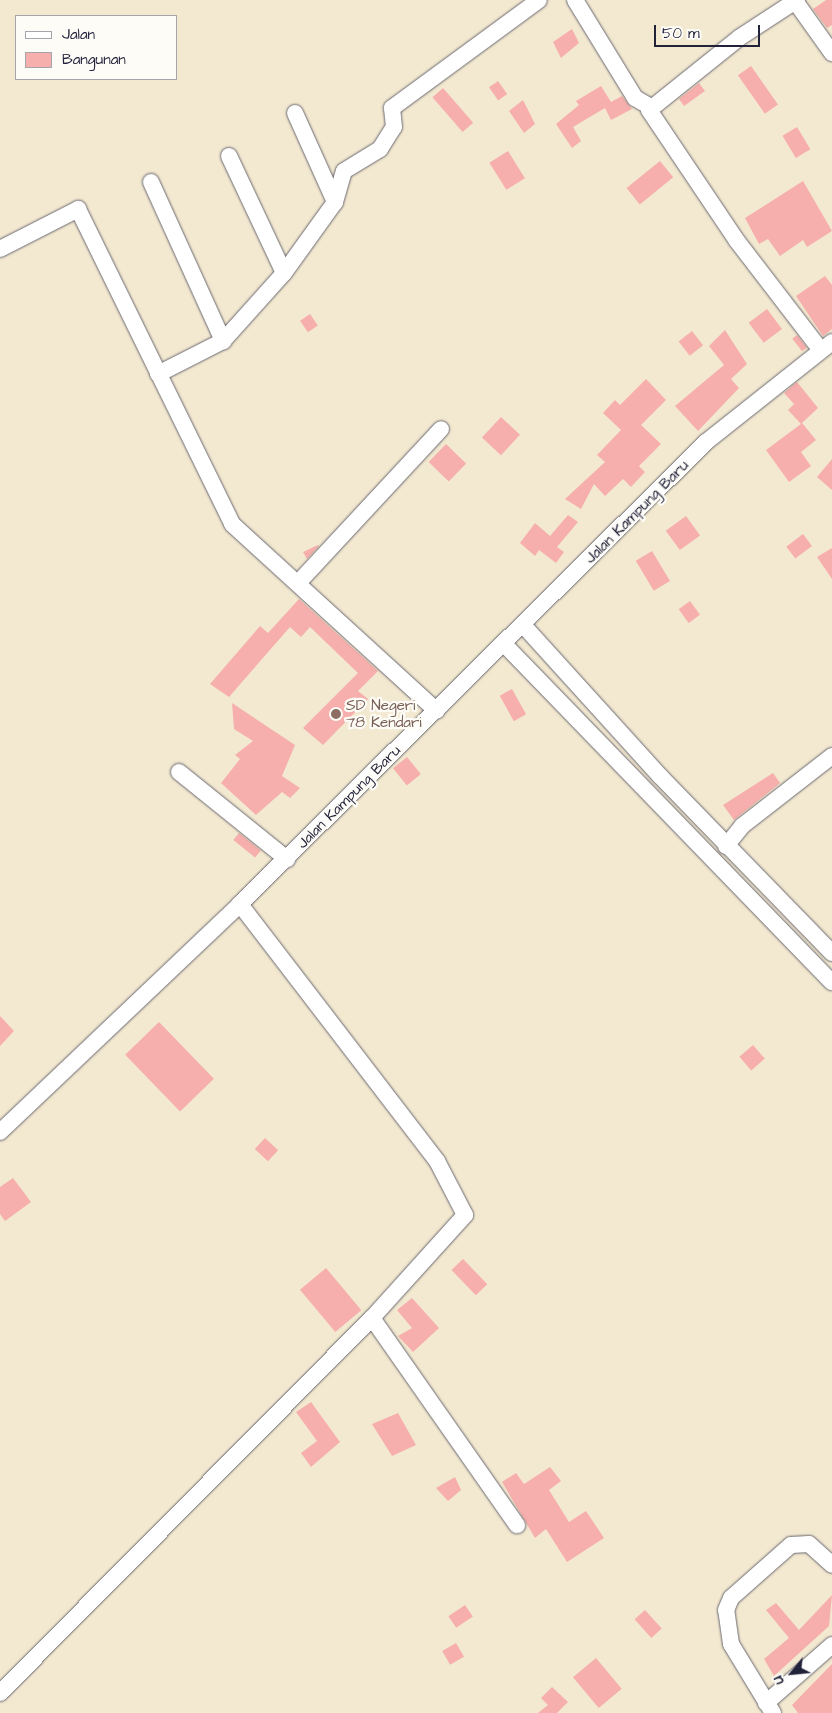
<!DOCTYPE html>
<html>
<head>
<meta charset="utf-8">
<style>
  body { margin:0 }
  #map { position:relative; width:832px; height:1713px; overflow:hidden; background:#f3e9d1; font-family:"Architects Daughter",sans-serif }
  div>[style] { position:absolute }
  .building>* { inset:0; background:#f6afac; transform-origin:0 0 }
  .roads { filter:drop-shadow(0 0 1px #6b6870) drop-shadow(0 0 1px #6b6870) }
  .street>* { height:16px; margin:-8px; padding:0 8px; transform-origin:8px; border-radius:8px; background:#fff }
  .dots>* { width:14px; height:14px; translate:-50% -50%; box-sizing:border-box; border:2px solid #fdfcf7; border-radius:50% }
  span { translate:-50% -50%; white-space:nowrap; text-align:center; line-height:1.15; -webkit-text-stroke:4.5px #fdfcf7; paint-order:stroke }
  .street-label { font-size:15px; color:#22223b }
  .education-label { font-size:15px; color:#785e54 }
  .left { translate:0 -50%; text-align:left }
  .legend { position:absolute; left:15px; top:15px; width:162px; height:65px; box-sizing:border-box; background:#fdfcf7; border:1px solid #a5a5ac; margin:0; padding:6px 9px; list-style:none; font-size:15px; color:#22223b }
  .legend li { display:flex; align-items:center; gap:10px; height:25px }
  .legend b { width:25px; border:1px solid #a5a5ac }
  .north { position:absolute; left:767px; top:1648px; width:50px; height:50px; -webkit-text-stroke:4px #fdfcf7; paint-order:stroke; rotate:242deg; font-size:14px; font-weight:700; line-height:20px; text-align:center; color:#22223b }
  .north::after { content:''; display:block; margin:auto; width:18px; height:22px; background:#22223b; clip-path:polygon(50% 0,100% 100%,50% 72%,0 100%) }
  .scale { position:absolute; left:654px; top:25px; width:106px; height:22px; box-sizing:border-box; border:2px solid #22223b; border-top:0; padding-left:6px; font-size:15px; line-height:18px; white-space:nowrap; color:#22223b; -webkit-text-stroke:4px #fdfcf7; paint-order:stroke }
</style>
</head>
<body>
<div id="map">
  <div class="building">
    <div style="clip-path:polygon(826px 0,832px 0,832px 25px,827px 28px,813px 9px)"></div>
    <div style="clip-path:polygon(572px 29px,579px 43px,561px 58px,553px 42px)"></div>
    <div style="left:751px;top:66px;width:47px;height:16px;rotate:55deg"></div>
    <div style="left:498px;top:81px;width:16px;height:11px;rotate:55deg"></div>
    <div style="clip-path:polygon(699px 83px,705px 91px,684px 106px,679px 99px)"></div>
    <div style="clip-path:polygon(601px 86px,611px 102px,622px 96px,632px 109px,611px 120px,605px 108px,573px 127px,581px 141px,572px 148px,556px 124px,579px 105px,576px 101px)"></div>
    <div style="left:443px;top:88px;width:46px;height:14px;rotate:49deg"></div>
    <div style="clip-path:polygon(523px 100px,535px 124px,524px 133px,509px 111px)"></div>
    <div style="left:797px;top:127px;width:26px;height:17px;rotate:59deg"></div>
    <div style="left:508px;top:151px;width:32px;height:22px;rotate:58deg"></div>
    <div style="left:660px;top:161px;width:21px;height:43px;rotate:51deg"></div>
    <div style="clip-path:polygon(803px 181px,832px 231px,807px 247px,803px 240px,780px 256px,768px 239px,759px 244px,745px 218px)"></div>
    <div style="clip-path:polygon(825px 276px,832px 285px,832px 329px,823px 336px,796px 296px)"></div>
    <div style="left:767px;top:309px;width:25px;height:23px;rotate:53deg"></div>
    <div style="left:310px;top:314px;width:14px;height:12px;rotate:56deg"></div>
    <div style="clip-path:polygon(725px 330px,747px 364px,731px 379px,739px 388px,698px 431px,675px 406px,724px 365px,709px 346px)"></div>
    <div style="left:692px;top:331px;width:18px;height:17px;rotate:52deg"></div>
    <div style="left:797px;top:335px;width:16px;height:6px;rotate:52deg"></div>
    <div style="clip-path:polygon(646px 379px,666px 400px,641px 425px,661px 444px,639px 466px,645px 472px,631px 487px,623px 479px,605px 496px,594px 484px,581px 509px,565px 499px,605px 462px,597px 455px,621px 430px,603px 413px,615px 400px,620px 405px)"></div>
    <div style="clip-path:polygon(797px 382px,818px 408px,802px 423px,816px 440px,801px 452px,811px 466px,789px 482px,766px 450px,801px 424px,788px 410px,794px 404px,784px 393px)"></div>
    <div style="left:501px;top:417px;width:26px;height:28px;rotate:43deg"></div>
    <div style="left:446px;top:444px;width:28px;height:25px;rotate:44deg"></div>
    <div style="clip-path:polygon(832px 459px,832px 490px,817px 477px)"></div>
    <div style="clip-path:polygon(568px 515px,578px 522px,557px 547px,564px 552px,556px 563px,539px 550px,535px 556px,520px 543px,535px 523px,550px 536px)"></div>
    <div style="left:686px;top:516px;width:24px;height:25px;rotate:54deg"></div>
    <div style="left:803px;top:534px;width:15px;height:21px;rotate:53deg"></div>
    <div style="clip-path:polygon(318px 545px,319px 546px,307px 559px,303px 552px)"></div>
    <div style="clip-path:polygon(832px 548px,832px 579px,817px 557px)"></div>
    <div style="left:652px;top:551px;width:35px;height:19px;rotate:59deg"></div>
    <div style="clip-path:polygon(299px 599px,378px 671px,358px 691px,368px 699px,323px 745px,303px 728px,358px 673px,310px 627px,301px 637px,290px 627px,229px 697px,210px 684px,260px 626px,268px 633px)"></div>
    <div style="left:690px;top:601px;width:17px;height:14px;rotate:54deg"></div>
    <div style="left:512px;top:689px;width:29px;height:14px;rotate:61deg"></div>
    <div style="clip-path:polygon(232px 703px,295px 745px,282px 776px,300px 788px,290px 798px,282px 792px,256px 815px,221px 783px,240px 759px,235px 755px,253px 741px,234px 729px)"></div>
    <div style="left:407px;top:757px;width:22px;height:18px;rotate:51deg"></div>
    <div style="clip-path:polygon(773px 773px,780px 783px,734px 820px,723px 805px)"></div>
    <div style="left:239px;top:833px;width:28px;height:9px;rotate:39deg"></div>
    <div style="clip-path:polygon(0 1016px,14px 1031px,0 1046px)"></div>
    <div style="left:159px;top:1022px;width:79px;height:47px;rotate:46deg"></div>
    <div style="left:753px;top:1045px;width:18px;height:18px;rotate:49deg"></div>
    <div style="left:265px;top:1138px;width:18px;height:15px;rotate:43deg"></div>
    <div style="clip-path:polygon(13px 1178px,31px 1202px,5px 1221px,0 1214px,0 1187px)"></div>
    <div style="left:463px;top:1259px;width:35px;height:16px;rotate:46deg"></div>
    <div style="left:326px;top:1268px;width:55px;height:34px;rotate:50deg"></div>
    <div style="clip-path:polygon(412px 1298px,439px 1328px,413px 1352px,398px 1336px,412px 1328px,397px 1310px)"></div>
    <div style="clip-path:polygon(311px 1402px,340px 1442px,311px 1467px,301px 1453px,317px 1441px,296px 1412px)"></div>
    <div style="clip-path:polygon(398px 1413px,416px 1445px,392px 1456px,372px 1424px)"></div>
    <div style="clip-path:polygon(550px 1467px,561px 1481px,549px 1490px,569px 1522px,586px 1511px,604px 1538px,567px 1562px,546px 1529px,535px 1538px,502px 1482px,516px 1473px,524px 1484px)"></div>
    <div style="clip-path:polygon(455px 1477px,461px 1490px,448px 1501px,436px 1488px)"></div>
    <div style="clip-path:polygon(832px 1595px,829px 1626px,774px 1676px,764px 1659px,789px 1638px,766px 1610px,776px 1603px,799px 1630px)"></div>
    <div style="left:465px;top:1605px;width:14px;height:20px;rotate:56deg"></div>
    <div style="left:645px;top:1610px;width:25px;height:14px;rotate:48deg"></div>
    <div style="left:456px;top:1643px;width:16px;height:16px;rotate:60deg"></div>
    <div style="left:596px;top:1658px;width:40px;height:30px;rotate:50deg"></div>
    <div style="clip-path:polygon(832px 1664px,832px 1713px,798px 1713px,792px 1705px)"></div>
    <div style="clip-path:polygon(552px 1687px,568px 1702px,557px 1713px,538px 1713px,548px 1705px,541px 1698px)"></div>
  </div>
  <div class="roads">
    <div class="street">
      <div style="left:575px;top:0;width:115px;rotate:58.5deg"></div>
      <div style="left:635px;top:98px;width:16px;rotate:30deg"></div>
      <div style="left:797px;top:0;width:69px;rotate:146.8deg"></div>
      <div style="left:739px;top:38px;width:115px;rotate:141.3deg"></div>
      <div style="left:649px;top:110px;width:158px;rotate:56.1deg"></div>
      <div style="left:737px;top:241px;width:136px;rotate:52.5deg"></div>
      <div style="left:795px;top:1px;width:64px;rotate:54.6deg"></div>
      <div style="left:295px;top:113px;width:98px;rotate:65.8deg"></div>
      <div style="left:229px;top:156px;width:129px;rotate:64.8deg"></div>
      <div style="left:151px;top:182px;width:175px;rotate:65.6deg"></div>
      <div style="left:0;top:249px;width:88px;rotate:-27.1deg"></div>
      <div style="left:78px;top:209px;width:351px;rotate:63.9deg"></div>
      <div style="left:232px;top:524px;width:277px;rotate:42.4deg"></div>
      <div style="left:158px;top:374px;width:73px;rotate:-26.9deg"></div>
      <div style="left:223px;top:341px;width:91px;rotate:-48.1deg"></div>
      <div style="left:284px;top:273px;width:87px;rotate:-54.3deg"></div>
      <div style="left:335px;top:202px;width:32px;rotate:-74deg"></div>
      <div style="left:344px;top:171px;width:42px;rotate:-31.4deg"></div>
      <div style="left:380px;top:149px;width:26px;rotate:-58deg"></div>
      <div style="left:394px;top:127px;width:19px;rotate:-96deg"></div>
      <div style="left:392px;top:108px;width:182px;rotate:-36.3deg"></div>
      <div style="left:298px;top:583px;width:210px;rotate:-47.1deg"></div>
      <div style="left:524px;top:626px;width:202px;rotate:47.8deg"></div>
      <div style="left:660px;top:776px;width:247px;rotate:45.8deg"></div>
      <div style="left:504px;top:644px;width:471px;rotate:45.9deg"></div>
      <div style="left:179px;top:772px;width:139px;rotate:38.9deg"></div>
      <div style="left:726px;top:846px;width:26px;rotate:-51deg"></div>
      <div style="left:742px;top:826px;width:114px;rotate:-37.9deg"></div>
      <div style="left:0;top:1132px;width:331px;rotate:-43.5deg"></div>
      <div style="left:240px;top:904px;width:656px;rotate:-44.75deg"></div>
      <div style="left:706px;top:442px;width:161px;rotate:-38.4deg"></div>
      <div style="left:372px;top:1318px;width:253px;rotate:55deg"></div>
      <div style="left:0;top:1693px;width:528px;rotate:-45.23deg"></div>
      <div style="left:372px;top:1318px;width:139px;rotate:-47.9deg"></div>
      <div style="left:465px;top:1215px;width:61px;rotate:-117.4deg"></div>
      <div style="left:437px;top:1161px;width:324px;rotate:-127.5deg"></div>
      <div style="left:766px;top:1703px;width:88px;rotate:-41.3deg"></div>
      <div style="left:773px;top:1713px;width:81px;rotate:-121.3deg"></div>
      <div style="left:731px;top:1644px;width:34px;rotate:-98deg"></div>
      <div style="left:726px;top:1610px;width:13px;rotate:-67deg"></div>
      <div style="left:731px;top:1598px;width:80px;rotate:-41.5deg"></div>
      <div style="left:791px;top:1545px;width:18px;rotate:-3deg"></div>
      <div style="left:809px;top:1544px;width:31px;rotate:42deg"></div>
    </div>
  </div>
  <div class="dots">
    <div style="left:336px;top:714px;background:#8d6e63"></div>
  </div>
  <div class="street-label">
    <span style="left:637px;top:512px;rotate:-45deg">Jalan Kampung Baru</span>
    <span style="left:349px;top:797px;rotate:-45deg">Jalan Kampung Baru</span>
  </div>
  <div class="education-label">
    <span class="left" style="left:346px;top:714px">SD Negeri<br>78 Kendari</span>
  </div>
  <ul class="legend">
  <li><b style="height:6px;background:#fff"></b>Jalan</li>
  <li><b style="height:14px;background:#f6afac"></b>Bangunan</li>
  </ul>
  <div class="north">U</div>
  <div class="scale">50 m</div>
</div>
</body>
</html>
